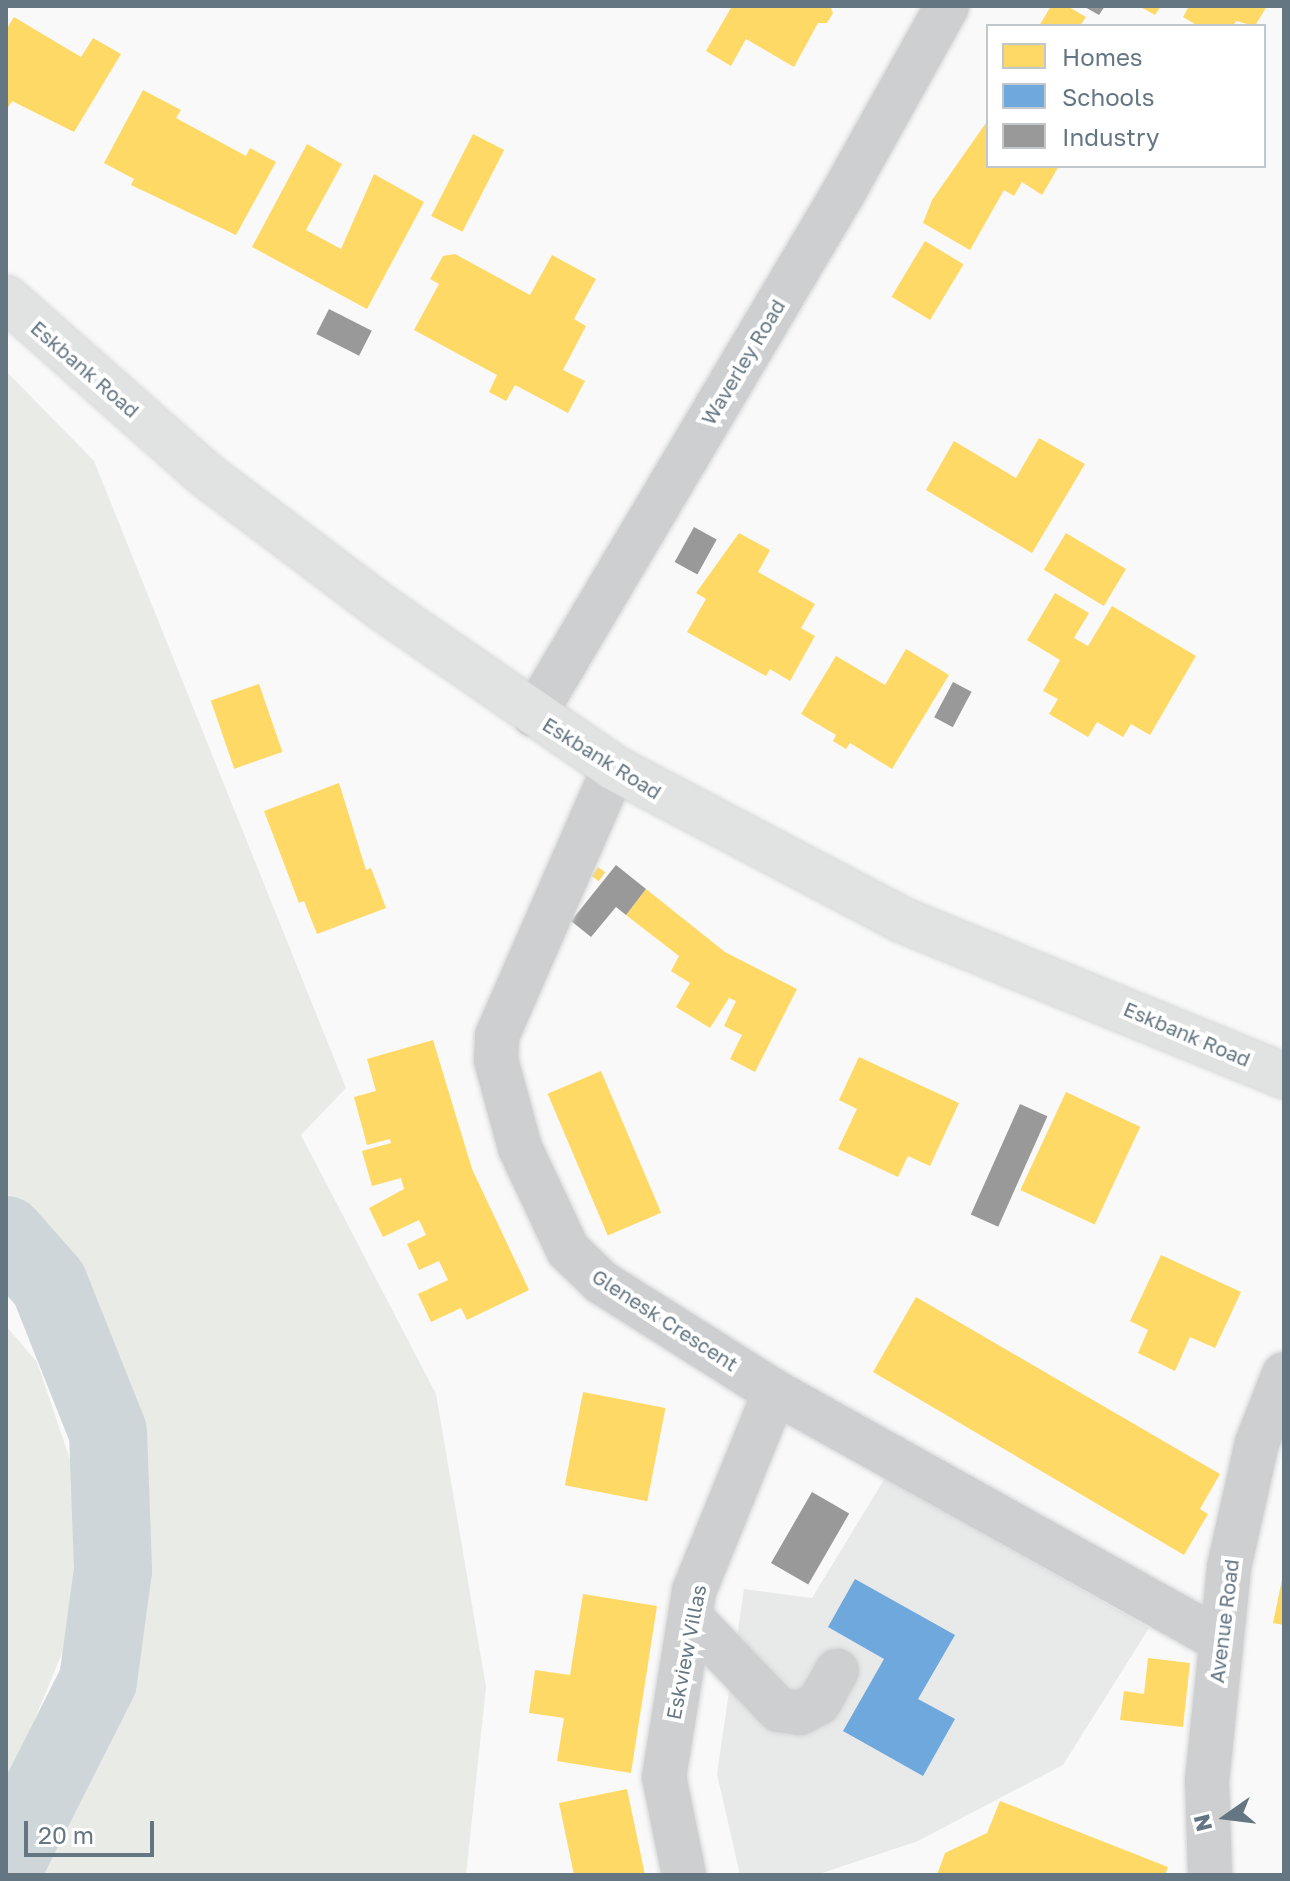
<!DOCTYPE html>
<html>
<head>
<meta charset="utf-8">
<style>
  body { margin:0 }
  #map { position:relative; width:1290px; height:1881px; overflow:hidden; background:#f9f9f9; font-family:"Golos Text",sans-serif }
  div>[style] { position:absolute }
  .built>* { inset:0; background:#e8e9e9 }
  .green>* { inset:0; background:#e8ebe6 }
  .homes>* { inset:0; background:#ffd966; transform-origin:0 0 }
  .schools>* { inset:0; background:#6fa8dc }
  .industry>* { inset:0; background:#999; transform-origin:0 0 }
  .river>* { height:78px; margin:-39px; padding:0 39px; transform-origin:39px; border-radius:39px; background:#ced6d9 }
  .roads { filter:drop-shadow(0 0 2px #d5d6d7) drop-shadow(0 0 2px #d5d6d7) }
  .minor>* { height:44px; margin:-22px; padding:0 22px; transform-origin:22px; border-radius:22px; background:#cecfd0 }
  .major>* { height:44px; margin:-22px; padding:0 22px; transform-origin:22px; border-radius:22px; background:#e1e2e2 }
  span { translate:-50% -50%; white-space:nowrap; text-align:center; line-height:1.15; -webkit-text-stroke:8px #fff; paint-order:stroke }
  .street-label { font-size:20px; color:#657683 }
  .frame { position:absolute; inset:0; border:8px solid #657683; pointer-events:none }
  .legend { position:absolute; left:986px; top:24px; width:280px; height:144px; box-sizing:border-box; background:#fff; border:2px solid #c1c8cd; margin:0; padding:10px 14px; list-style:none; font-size:24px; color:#657683 }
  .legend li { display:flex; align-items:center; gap:16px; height:40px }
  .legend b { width:40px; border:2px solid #c1c8cd }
  .north { position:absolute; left:1186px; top:1777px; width:80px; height:80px; -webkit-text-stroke:6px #fff; paint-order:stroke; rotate:256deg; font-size:22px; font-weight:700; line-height:32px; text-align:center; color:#657683 }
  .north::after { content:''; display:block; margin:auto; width:28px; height:36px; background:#657683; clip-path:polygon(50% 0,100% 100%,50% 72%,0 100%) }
  .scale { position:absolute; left:24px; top:1821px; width:130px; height:36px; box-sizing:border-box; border:4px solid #657683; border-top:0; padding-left:10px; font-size:24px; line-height:28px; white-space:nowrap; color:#657683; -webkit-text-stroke:6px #fff; paint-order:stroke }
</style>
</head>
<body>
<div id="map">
  <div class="built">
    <div style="clip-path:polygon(885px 1478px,1149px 1628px,1063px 1765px,918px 1841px,816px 1875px,740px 1875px,717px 1774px,744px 1589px,812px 1598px)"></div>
  </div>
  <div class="green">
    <div style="clip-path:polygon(6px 371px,94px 461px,346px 1088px,301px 1135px,436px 1394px,486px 1687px,466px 1875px,32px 1875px,74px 1787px,140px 1591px,124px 1412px,78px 1286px,6px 1192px)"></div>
    <div style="clip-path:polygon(6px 1326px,37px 1362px,81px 1492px,67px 1641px,6px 1789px)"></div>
  </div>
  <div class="homes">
    <div style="clip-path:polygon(732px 6px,830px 6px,833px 13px,827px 23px,818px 23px,794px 67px,746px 39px,731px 66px,706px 51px)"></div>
    <div style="clip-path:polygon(1051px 6px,1067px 6px,1086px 17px,1080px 26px,1039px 26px)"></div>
    <div style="clip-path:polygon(1139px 6px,1161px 6px,1155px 15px)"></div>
    <div style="clip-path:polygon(1189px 6px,1267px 6px,1255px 26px,1236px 21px,1233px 26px,1198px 26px,1183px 17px)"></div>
    <div style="clip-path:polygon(14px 17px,81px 57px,93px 38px,121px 54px,74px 132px,12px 101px,6px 111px,6px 30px)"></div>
    <div style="clip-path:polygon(143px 90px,181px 110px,176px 118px,246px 156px,250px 148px,276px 162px,236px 235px,131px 185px,134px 179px,104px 163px)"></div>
    <div style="clip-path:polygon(988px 120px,988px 166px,1059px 166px,1042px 195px,1022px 182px,1014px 196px,1004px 190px,970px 250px,923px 223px,932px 200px)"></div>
    <div style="left:473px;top:134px;width:35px;height:92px;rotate:27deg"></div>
    <div style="clip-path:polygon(307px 144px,342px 164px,306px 230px,341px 249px,374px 174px,424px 202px,367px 309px,252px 247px)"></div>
    <div style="left:925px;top:241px;width:45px;height:65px;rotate:31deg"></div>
    <div style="clip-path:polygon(455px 254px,530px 295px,552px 255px,596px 279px,574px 319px,586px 326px,563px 370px,585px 381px,568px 413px,515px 385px,506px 401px,489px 392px,497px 375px,414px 330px,439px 284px,430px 279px,443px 256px)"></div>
    <div style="clip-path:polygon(1039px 438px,1085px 464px,1032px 553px,926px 490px,954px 441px,1016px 478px)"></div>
    <div style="clip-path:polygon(739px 533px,770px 550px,758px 572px,815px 604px,801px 628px,815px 636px,790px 681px,770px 669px,766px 676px,687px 632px,706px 599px,696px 593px)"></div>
    <div style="left:1066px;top:533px;width:70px;height:43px;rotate:31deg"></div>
    <div style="clip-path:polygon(1055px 593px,1089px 613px,1074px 638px,1088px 646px,1112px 606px,1196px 656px,1150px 735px,1131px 724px,1123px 737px,1097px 722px,1088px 737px,1049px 714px,1058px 699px,1043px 691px,1060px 660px,1027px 640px)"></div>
    <div style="clip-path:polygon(906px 649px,949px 675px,892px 769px,850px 743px,846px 749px,833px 741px,836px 735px,801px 714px,836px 656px,885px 685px)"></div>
    <div style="left:259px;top:684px;width:72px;height:51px;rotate:71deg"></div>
    <div style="clip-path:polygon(339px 783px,366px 870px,371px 868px,386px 908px,317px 934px,304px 901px,299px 903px,264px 811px)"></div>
    <div style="left:598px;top:867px;width:9px;height:11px;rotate:36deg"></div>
    <div style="clip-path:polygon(646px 889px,725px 952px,797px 989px,755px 1072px,730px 1059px,742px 1035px,724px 1026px,736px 1001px,729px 998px,710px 1028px,676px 1007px,690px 983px,671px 971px,679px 956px,626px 915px)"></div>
    <div style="clip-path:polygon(433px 1040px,472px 1169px,529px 1290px,467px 1320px,461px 1308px,431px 1322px,418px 1294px,448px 1280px,439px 1261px,419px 1270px,407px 1244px,426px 1235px,419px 1220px,383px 1237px,369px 1208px,404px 1189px,401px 1178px,372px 1186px,362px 1151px,391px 1143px,390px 1139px,367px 1145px,354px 1097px,376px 1091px,367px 1059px)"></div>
    <div style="clip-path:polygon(859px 1057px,959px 1103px,930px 1166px,908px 1156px,898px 1177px,838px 1149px,857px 1109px,839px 1100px)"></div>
    <div style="left:601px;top:1071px;width:154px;height:58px;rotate:67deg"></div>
    <div style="left:1066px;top:1092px;width:82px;height:108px;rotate:25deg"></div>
    <div style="clip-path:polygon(1161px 1255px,1241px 1292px,1215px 1348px,1190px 1337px,1175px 1371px,1138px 1353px,1148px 1330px,1130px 1321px)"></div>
    <div style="clip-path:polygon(916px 1297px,1220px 1474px,1200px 1509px,1208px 1514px,1184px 1555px,873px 1372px)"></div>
    <div style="left:583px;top:1392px;width:84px;height:95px;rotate:11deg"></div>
    <div style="clip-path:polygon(1283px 1575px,1284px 1575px,1284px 1625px,1273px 1623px)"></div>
    <div style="clip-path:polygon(583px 1594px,657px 1606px,631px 1773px,557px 1761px,564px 1718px,529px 1713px,535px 1670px,570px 1675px)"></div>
    <div style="clip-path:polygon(1148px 1658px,1190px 1663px,1183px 1727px,1120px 1720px,1124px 1691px,1144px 1694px)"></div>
    <div style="clip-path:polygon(627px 1789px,645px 1875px,574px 1875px,559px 1803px)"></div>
    <div style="clip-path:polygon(1000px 1801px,1168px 1867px,1165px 1875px,937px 1875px,945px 1853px,987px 1833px)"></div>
  </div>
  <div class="schools">
    <div style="clip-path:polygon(855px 1579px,955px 1635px,918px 1699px,955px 1719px,923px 1776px,843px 1731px,884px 1659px,828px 1627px)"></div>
  </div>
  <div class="industry">
    <div style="clip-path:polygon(1083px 6px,1105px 6px,1099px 15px)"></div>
    <div style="left:329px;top:309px;width:48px;height:28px;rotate:27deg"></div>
    <div style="left:694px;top:527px;width:26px;height:40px;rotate:29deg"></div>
    <div style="left:953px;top:682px;width:21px;height:40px;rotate:28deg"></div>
    <div style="clip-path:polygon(616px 865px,646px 889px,626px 915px,616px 907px,591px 937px,571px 921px)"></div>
    <div style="left:1020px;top:1104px;width:30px;height:121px;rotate:24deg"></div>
    <div style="left:812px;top:1492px;width:43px;height:82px;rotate:30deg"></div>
  </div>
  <div class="river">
    <div style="left:6px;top:1235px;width:65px;rotate:48.7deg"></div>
    <div style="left:49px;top:1284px;width:159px;rotate:68.3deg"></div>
    <div style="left:108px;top:1432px;width:138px;rotate:87.9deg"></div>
    <div style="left:113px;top:1570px;width:112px;rotate:97.7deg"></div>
    <div style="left:98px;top:1681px;width:204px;rotate:116.8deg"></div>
  </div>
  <div class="roads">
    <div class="minor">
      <div style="left:534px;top:715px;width:604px;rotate:-59.36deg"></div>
      <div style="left:842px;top:195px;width:216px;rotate:-60.9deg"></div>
      <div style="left:614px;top:768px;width:292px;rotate:113.6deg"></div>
      <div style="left:497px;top:1036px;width:24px;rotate:92deg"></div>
      <div style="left:496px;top:1060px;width:91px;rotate:74.7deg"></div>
      <div style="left:520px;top:1148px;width:113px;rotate:64.8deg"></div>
      <div style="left:568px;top:1250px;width:46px;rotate:44.1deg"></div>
      <div style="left:601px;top:1282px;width:206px;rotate:32.3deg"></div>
      <div style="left:775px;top:1392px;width:509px;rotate:29.13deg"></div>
      <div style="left:690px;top:1617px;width:129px;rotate:46.3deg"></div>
      <div style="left:779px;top:1710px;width:21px;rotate:8deg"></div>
      <div style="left:800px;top:1713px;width:21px;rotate:-28deg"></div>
      <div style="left:819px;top:1703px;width:37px;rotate:-61deg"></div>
      <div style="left:684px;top:1875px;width:100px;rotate:-101.5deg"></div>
      <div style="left:664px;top:1777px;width:188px;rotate:-80.8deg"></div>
      <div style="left:694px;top:1591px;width:215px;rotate:-67.9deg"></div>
      <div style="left:1210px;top:1875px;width:94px;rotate:-91.8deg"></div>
      <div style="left:1207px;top:1781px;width:215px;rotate:-84.1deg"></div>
      <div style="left:1229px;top:1567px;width:127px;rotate:-77.3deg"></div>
      <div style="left:1257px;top:1443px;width:74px;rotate:-68.6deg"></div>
    </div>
    <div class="major">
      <div style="left:6px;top:298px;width:267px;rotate:41.5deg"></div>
      <div style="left:206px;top:475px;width:219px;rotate:37deg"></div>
      <div style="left:381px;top:607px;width:283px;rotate:34.6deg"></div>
      <div style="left:614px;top:768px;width:326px;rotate:27.8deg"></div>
      <div style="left:902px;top:920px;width:413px;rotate:22.2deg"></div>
    </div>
  </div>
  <div class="street-label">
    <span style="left:743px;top:362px;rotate:-59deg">Waverley Road</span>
    <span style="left:85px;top:369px;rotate:41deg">Eskbank Road</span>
    <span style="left:602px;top:758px;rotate:32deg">Eskbank Road</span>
    <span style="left:1187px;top:1034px;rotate:23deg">Eskbank Road</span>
    <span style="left:665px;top:1320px;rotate:33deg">Glenesk Crescent</span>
    <span style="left:1224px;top:1621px;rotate:-83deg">Avenue Road</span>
    <span style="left:686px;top:1652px;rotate:-79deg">Eskview Villas</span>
  </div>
  <div class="frame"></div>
  <ul class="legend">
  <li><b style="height:22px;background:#ffd966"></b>Homes</li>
  <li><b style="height:22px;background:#6fa8dc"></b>Schools</li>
  <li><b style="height:22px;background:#999"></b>Industry</li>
  </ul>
  <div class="north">N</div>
  <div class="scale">20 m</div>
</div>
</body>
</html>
